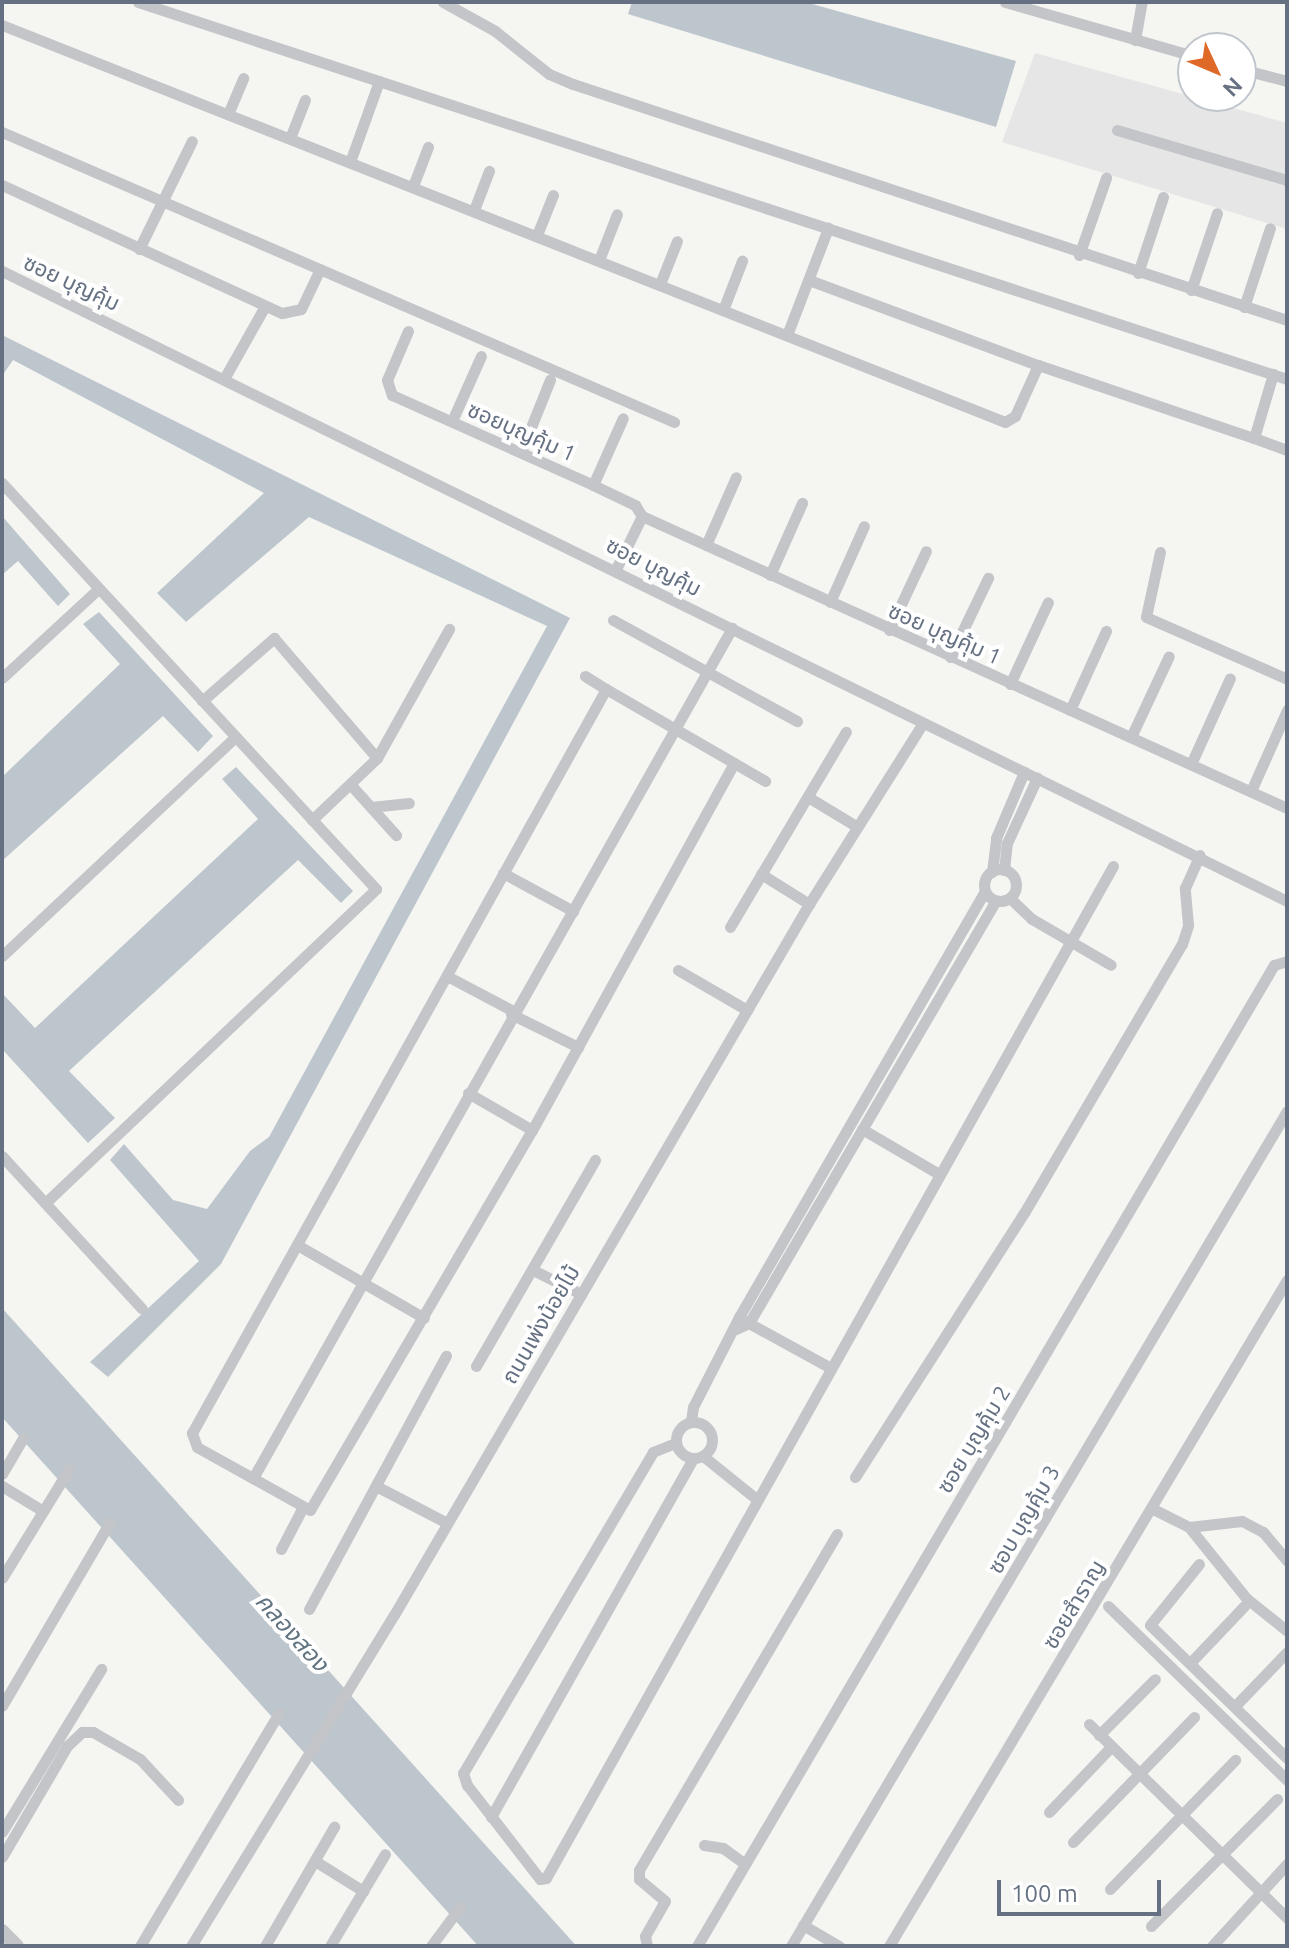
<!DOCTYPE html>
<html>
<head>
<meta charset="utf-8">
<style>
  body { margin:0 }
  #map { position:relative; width:1289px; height:1948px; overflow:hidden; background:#f5f5f2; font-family:Ubuntu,"Noto Sans Thai",sans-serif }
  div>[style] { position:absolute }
  .built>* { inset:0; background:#e5e6e5 }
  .water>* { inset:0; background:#bec6cd; transform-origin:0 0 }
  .minor>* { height:11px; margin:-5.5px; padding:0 5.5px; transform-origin:5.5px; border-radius:5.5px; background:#c3c5c9 }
  .minor>.ring { margin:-5.5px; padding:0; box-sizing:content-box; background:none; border:11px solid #c3c5c9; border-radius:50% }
  .tertiary>* { height:14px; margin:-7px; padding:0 7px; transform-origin:7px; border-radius:7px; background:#c3c5c9 }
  span { translate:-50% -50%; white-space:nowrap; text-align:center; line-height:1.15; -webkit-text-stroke:8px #fff; paint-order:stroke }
  .street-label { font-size:22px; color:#657182 }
  .water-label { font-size:24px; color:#60737f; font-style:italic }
  .frame { position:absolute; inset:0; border:4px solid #657182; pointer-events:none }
  .north { position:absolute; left:1177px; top:32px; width:80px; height:80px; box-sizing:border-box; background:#fff; border:2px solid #c1c6cd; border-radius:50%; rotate:134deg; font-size:22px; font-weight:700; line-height:32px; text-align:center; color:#657182 }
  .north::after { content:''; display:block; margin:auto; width:28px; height:36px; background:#df6927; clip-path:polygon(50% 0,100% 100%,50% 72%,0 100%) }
  .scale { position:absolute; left:997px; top:1880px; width:164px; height:36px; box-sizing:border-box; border:4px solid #657182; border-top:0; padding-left:10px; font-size:24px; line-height:28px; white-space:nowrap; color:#657182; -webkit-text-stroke:6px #fff; paint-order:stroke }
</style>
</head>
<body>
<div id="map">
  <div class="built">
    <div style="clip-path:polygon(1035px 53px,1287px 123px,1287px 229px,1002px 142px)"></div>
  </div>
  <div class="water">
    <div style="clip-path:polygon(632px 2px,805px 2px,1016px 61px,996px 127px,628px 14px)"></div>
    <div style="clip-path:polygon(2px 335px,570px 618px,221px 1264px,108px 1377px,90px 1362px,199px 1261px,110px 1160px,124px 1144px,173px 1200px,207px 1209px,250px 1151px,269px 1137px,547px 626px,309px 517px,186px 622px,157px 593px,264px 493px,13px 360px,2px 376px)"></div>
    <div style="clip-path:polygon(2px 516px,70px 594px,58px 606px,18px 561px,2px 575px)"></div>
    <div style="clip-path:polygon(99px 612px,213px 736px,198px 752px,163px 716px,2px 861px,2px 777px,120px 664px,83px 624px)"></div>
    <div style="clip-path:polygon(236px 767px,353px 891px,341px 903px,298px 860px,69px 1071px,115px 1118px,88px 1143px,2px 1049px,2px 993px,35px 1028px,258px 819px,222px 779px)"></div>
    <div style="left:2px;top:1308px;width:865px;height:73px;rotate:48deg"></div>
  </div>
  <div class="minor">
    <div style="left:138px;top:2px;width:1209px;rotate:18.17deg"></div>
    <div style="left:443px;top:2px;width:60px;rotate:29.1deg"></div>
    <div style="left:495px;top:31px;width:69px;rotate:38.5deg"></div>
    <div style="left:549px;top:74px;width:26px;rotate:23deg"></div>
    <div style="left:573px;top:84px;width:752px;rotate:18.29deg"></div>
    <div style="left:1005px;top:2px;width:196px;rotate:16deg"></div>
    <div style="left:2px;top:25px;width:1079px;rotate:21.59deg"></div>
    <div style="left:1005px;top:422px;width:12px;rotate:-31deg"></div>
    <div style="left:1015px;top:416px;width:56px;rotate:-65.7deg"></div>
    <div style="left:1038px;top:365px;width:228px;rotate:18.7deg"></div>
    <div style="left:1254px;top:438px;width:67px;rotate:-73.5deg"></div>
    <div style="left:1135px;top:40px;width:39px;rotate:-80deg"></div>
    <div style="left:1241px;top:69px;width:48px;rotate:14.6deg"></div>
    <div style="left:228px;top:114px;width:39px;rotate:-67deg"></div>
    <div style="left:1117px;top:130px;width:177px;rotate:16.4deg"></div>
    <div style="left:2px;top:132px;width:732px;rotate:23.34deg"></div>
    <div style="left:290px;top:138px;width:41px;rotate:-68.5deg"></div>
    <div style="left:350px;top:162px;width:86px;rotate:-70.3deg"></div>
    <div style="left:2px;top:185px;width:308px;rotate:24.6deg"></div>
    <div style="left:282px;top:313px;width:19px;rotate:-12deg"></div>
    <div style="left:301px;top:309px;width:44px;rotate:-64.6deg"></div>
    <div style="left:413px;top:186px;width:42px;rotate:-69deg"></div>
    <div style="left:474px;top:210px;width:42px;rotate:-69deg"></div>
    <div style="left:537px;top:235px;width:43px;rotate:-68.2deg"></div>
    <div style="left:139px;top:249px;width:120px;rotate:-63.9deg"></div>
    <div style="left:1079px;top:255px;width:82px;rotate:-70.7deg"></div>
    <div style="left:599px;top:260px;width:49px;rotate:-68.6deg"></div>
    <div style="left:2px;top:271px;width:1431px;rotate:26.12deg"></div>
    <div style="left:1138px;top:273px;width:80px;rotate:-71.8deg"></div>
    <div style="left:809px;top:280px;width:244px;rotate:20.4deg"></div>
    <div style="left:660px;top:284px;width:46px;rotate:-68.4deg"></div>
    <div style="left:1191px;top:290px;width:81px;rotate:-71.3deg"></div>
    <div style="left:1244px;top:307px;width:83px;rotate:-71.8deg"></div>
    <div style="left:723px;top:310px;width:53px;rotate:-68.8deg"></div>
    <div style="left:408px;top:331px;width:53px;rotate:113.2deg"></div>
    <div style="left:387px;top:380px;width:16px;rotate:72deg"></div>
    <div style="left:392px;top:395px;width:220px;rotate:24.1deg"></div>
    <div style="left:593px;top:485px;width:47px;rotate:25.5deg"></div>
    <div style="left:635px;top:505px;width:13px;rotate:58deg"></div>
    <div style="left:787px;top:335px;width:115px;rotate:-69deg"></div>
    <div style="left:225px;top:377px;width:81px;rotate:-60.6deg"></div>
    <div style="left:452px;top:421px;width:71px;rotate:-66deg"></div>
    <div style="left:1254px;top:438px;width:35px;rotate:20deg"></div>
    <div style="left:521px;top:452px;width:78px;rotate:-68.1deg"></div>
    <div style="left:2px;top:483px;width:552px;rotate:47.35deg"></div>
    <div style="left:376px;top:889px;width:456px;rotate:136.5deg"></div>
    <div style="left:593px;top:485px;width:73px;rotate:-65.9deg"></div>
    <div style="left:706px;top:545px;width:74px;rotate:-66.2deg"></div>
    <div style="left:1160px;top:552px;width:66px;rotate:102.2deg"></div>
    <div style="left:1146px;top:617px;width:154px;rotate:23.7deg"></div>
    <div style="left:616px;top:569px;width:59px;rotate:-63.9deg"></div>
    <div style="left:642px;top:516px;width:708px;rotate:24.36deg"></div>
    <div style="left:770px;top:575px;width:79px;rotate:-66deg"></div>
    <div style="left:830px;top:602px;width:83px;rotate:-65.9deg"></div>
    <div style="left:613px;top:620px;width:210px;rotate:28.8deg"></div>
    <div style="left:889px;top:630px;width:87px;rotate:-64.9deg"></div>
    <div style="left:950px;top:657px;width:88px;rotate:-64.3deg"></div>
    <div style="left:585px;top:676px;width:25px;rotate:32deg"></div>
    <div style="left:2px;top:678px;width:131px;rotate:-42.8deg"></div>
    <div style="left:1010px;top:684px;width:90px;rotate:-65.1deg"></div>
    <div style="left:606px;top:689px;width:148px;rotate:30deg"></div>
    <div style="left:734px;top:763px;width:419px;rotate:118.8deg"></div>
    <div style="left:532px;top:1130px;width:440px;rotate:120.3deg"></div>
    <div style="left:310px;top:1510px;width:129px;rotate:-150.9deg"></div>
    <div style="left:197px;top:1447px;width:15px;rotate:-110deg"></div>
    <div style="left:192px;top:1433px;width:851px;rotate:-60.91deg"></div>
    <div style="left:202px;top:701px;width:96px;rotate:-41.2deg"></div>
    <div style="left:274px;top:638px;width:158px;rotate:49.4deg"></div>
    <div style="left:377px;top:758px;width:90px;rotate:136.4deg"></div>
    <div style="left:1070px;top:710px;width:87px;rotate:-65.5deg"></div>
    <div style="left:1131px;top:737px;width:89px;rotate:-64.9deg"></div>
    <div style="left:377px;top:758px;width:148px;rotate:-60.8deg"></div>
    <div style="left:734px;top:763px;width:36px;rotate:30deg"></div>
    <div style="left:1191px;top:764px;width:94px;rotate:-65.6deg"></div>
    <div style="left:350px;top:784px;width:69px;rotate:48deg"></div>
    <div style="left:1251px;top:791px;width:89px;rotate:-66deg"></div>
    <div style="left:808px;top:797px;width:56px;rotate:31.1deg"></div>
    <div style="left:371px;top:807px;width:38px;rotate:-6deg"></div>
    <div class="ring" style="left:984px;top:869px;width:21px;height:21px"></div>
    <div style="left:1004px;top:870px;width:27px;rotate:-84deg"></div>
    <div style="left:1007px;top:843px;width:72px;rotate:-65.2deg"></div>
    <div style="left:992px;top:872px;width:34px;rotate:-83deg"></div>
    <div style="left:996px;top:838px;width:72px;rotate:-67deg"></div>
    <div style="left:503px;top:873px;width:80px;rotate:28.5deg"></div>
    <div style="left:761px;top:874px;width:57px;rotate:32deg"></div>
    <div style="left:1010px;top:898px;width:30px;rotate:44deg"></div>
    <div style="left:1032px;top:919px;width:91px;rotate:30.2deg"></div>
    <div style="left:730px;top:927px;width:227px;rotate:-59.3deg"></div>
    <div style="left:2px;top:956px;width:320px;rotate:-43.2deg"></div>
    <div style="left:678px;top:970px;width:80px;rotate:30.1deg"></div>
    <div style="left:447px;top:976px;width:75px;rotate:27.9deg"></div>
    <div style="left:511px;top:1014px;width:75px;rotate:26.2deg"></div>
    <div style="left:468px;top:1093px;width:74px;rotate:30deg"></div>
    <div style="left:862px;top:1129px;width:89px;rotate:30.3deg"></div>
    <div style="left:2px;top:1156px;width:207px;rotate:47.5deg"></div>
    <div style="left:299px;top:1246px;width:144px;rotate:29.9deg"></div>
    <div style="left:533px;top:1270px;width:54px;rotate:26.6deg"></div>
    <div style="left:745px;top:1321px;width:96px;rotate:28.7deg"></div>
    <div style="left:736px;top:1329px;width:14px;rotate:-25deg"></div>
    <div style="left:749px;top:1323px;width:489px;rotate:-59.7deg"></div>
    <div style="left:476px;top:1366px;width:238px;rotate:-60deg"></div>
    <div style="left:691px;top:1421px;width:14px;rotate:-82deg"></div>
    <div style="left:693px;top:1407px;width:101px;rotate:-62.9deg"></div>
    <div style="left:739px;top:1317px;width:492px;rotate:-60deg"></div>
    <div class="ring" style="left:676px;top:1422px;width:25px;height:25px"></div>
    <div style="left:675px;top:1443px;width:24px;rotate:158deg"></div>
    <div style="left:653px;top:1452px;width:373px;rotate:120.6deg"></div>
    <div style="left:463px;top:1773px;width:13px;rotate:72deg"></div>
    <div style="left:467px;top:1785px;width:119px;rotate:52.2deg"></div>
    <div style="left:540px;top:1879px;width:6px;rotate:-9deg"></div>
    <div style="left:546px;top:1878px;width:1160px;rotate:-60.74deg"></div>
    <div style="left:703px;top:1456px;width:67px;rotate:38.9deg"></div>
    <div style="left:2px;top:1474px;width:42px;rotate:-59.7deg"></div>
    <div style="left:855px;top:1477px;width:313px;rotate:-57.4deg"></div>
    <div style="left:1024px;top:1213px;width:312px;rotate:-59.6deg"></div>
    <div style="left:1182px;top:944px;width:20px;rotate:-72deg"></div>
    <div style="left:1188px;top:925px;width:37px;rotate:-95deg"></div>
    <div style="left:1185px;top:888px;width:36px;rotate:-66deg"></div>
    <div style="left:253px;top:1478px;width:976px;rotate:-60.6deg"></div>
    <div style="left:2px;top:1486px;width:48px;rotate:31.4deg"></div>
    <div style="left:376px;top:1486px;width:80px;rotate:27.5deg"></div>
    <div style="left:1153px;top:1509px;width:40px;rotate:26.6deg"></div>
    <div style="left:1189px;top:1527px;width:53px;rotate:-6.5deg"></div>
    <div style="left:1242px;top:1521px;width:24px;rotate:28deg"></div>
    <div style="left:1263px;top:1532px;width:38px;rotate:50deg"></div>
    <div style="left:1189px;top:1527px;width:91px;rotate:51.2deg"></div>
    <div style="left:1246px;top:1598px;width:51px;rotate:38.7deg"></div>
    <div style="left:281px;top:1549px;width:47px;rotate:-62.4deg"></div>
    <div style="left:1199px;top:1564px;width:78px;rotate:128.8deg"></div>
    <div style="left:1150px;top:1625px;width:191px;rotate:44.2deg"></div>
    <div style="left:2px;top:1578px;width:128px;rotate:-58.4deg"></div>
    <div style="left:1108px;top:1606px;width:250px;rotate:44.2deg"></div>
    <div style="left:309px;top:1609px;width:288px;rotate:-61.6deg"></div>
    <div style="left:1190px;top:1663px;width:79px;rotate:-46.5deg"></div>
    <div style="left:2px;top:1706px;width:213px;rotate:-59.6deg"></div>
    <div style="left:1235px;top:1706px;width:75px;rotate:-46.1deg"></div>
    <div style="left:1089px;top:1724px;width:277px;rotate:44.4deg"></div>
    <div style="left:1099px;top:1735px;width:79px;rotate:-45deg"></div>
    <div style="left:1049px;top:1812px;width:90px;rotate:-46.4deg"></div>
    <div style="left:491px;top:1817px;width:411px;rotate:-60.6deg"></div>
    <div style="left:2px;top:1832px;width:191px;rotate:-58.7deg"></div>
    <div style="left:1073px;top:1842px;width:174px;rotate:-45.9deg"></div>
    <div style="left:704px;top:1845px;width:19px;rotate:9deg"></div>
    <div style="left:723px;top:1848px;width:27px;rotate:36deg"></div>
    <div style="left:2px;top:1857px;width:129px;rotate:-59.6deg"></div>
    <div style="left:67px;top:1746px;width:21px;rotate:-43deg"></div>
    <div style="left:82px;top:1732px;width:11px"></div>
    <div style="left:93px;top:1732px;width:54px;rotate:29.9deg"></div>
    <div style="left:140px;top:1759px;width:56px;rotate:47.2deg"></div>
    <div style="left:315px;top:1861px;width:57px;rotate:32deg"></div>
    <div style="left:1110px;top:1889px;width:180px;rotate:-45.9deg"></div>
    <div style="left:803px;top:1925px;width:42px;rotate:30.3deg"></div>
    <div style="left:1151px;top:1926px;width:179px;rotate:-45.2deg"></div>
    <div style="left:140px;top:1946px;width:271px;rotate:-59.2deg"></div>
    <div style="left:191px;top:1946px;width:388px;rotate:-58.5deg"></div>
    <div style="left:394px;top:1615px;width:823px;rotate:-59.73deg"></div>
    <div style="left:809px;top:904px;width:214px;rotate:-57.8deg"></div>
    <div style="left:265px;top:1946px;width:138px;rotate:-59.9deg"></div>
    <div style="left:330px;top:1946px;width:107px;rotate:-59.1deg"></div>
    <div style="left:431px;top:1946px;width:49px;rotate:-53.4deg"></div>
    <div style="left:647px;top:1946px;width:10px;rotate:-101deg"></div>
    <div style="left:645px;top:1936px;width:40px;rotate:-60.3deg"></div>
    <div style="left:665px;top:1901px;width:34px;rotate:-140deg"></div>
    <div style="left:639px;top:1879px;width:9px;rotate:-90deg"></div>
    <div style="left:639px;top:1870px;width:390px;rotate:-59.5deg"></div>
    <div style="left:697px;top:1946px;width:1138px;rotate:-59.54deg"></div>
    <div style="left:1274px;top:965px;width:14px;rotate:-17deg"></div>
    <div style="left:791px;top:1946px;width:971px;rotate:-59.29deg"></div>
    <div style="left:889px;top:1946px;width:776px;rotate:-59.14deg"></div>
    <div style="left:1212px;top:1946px;width:111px;rotate:-47.6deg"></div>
  </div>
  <div class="tertiary">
    <div style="left:2px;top:1931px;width:21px;rotate:45deg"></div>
  </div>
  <div class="street-label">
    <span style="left:72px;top:282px;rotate:25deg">ซอย บุญคุ้ม</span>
    <span style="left:522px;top:431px;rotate:24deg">ซอยบุญคุ้ม 1</span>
    <span style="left:654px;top:566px;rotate:27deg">ซอย บุญคุ้ม</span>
    <span style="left:945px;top:633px;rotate:24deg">ซอย บุญคุ้ม 1</span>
    <span style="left:540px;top:1324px;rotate:-60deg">ถนนเพ่งน้อยไม้</span>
    <span style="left:973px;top:1439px;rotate:-59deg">ซอย บุญคุ้ม 2</span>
    <span style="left:1023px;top:1519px;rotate:-60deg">ซอบ บุญคุ้ม 3</span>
    <span style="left:1073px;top:1604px;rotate:-59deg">ซอยสำราญ</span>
  </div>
  <div class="water-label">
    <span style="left:292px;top:1632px;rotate:48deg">คลองสอง</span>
  </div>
  <div class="frame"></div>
  <div class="north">N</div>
  <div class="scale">100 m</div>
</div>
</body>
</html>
